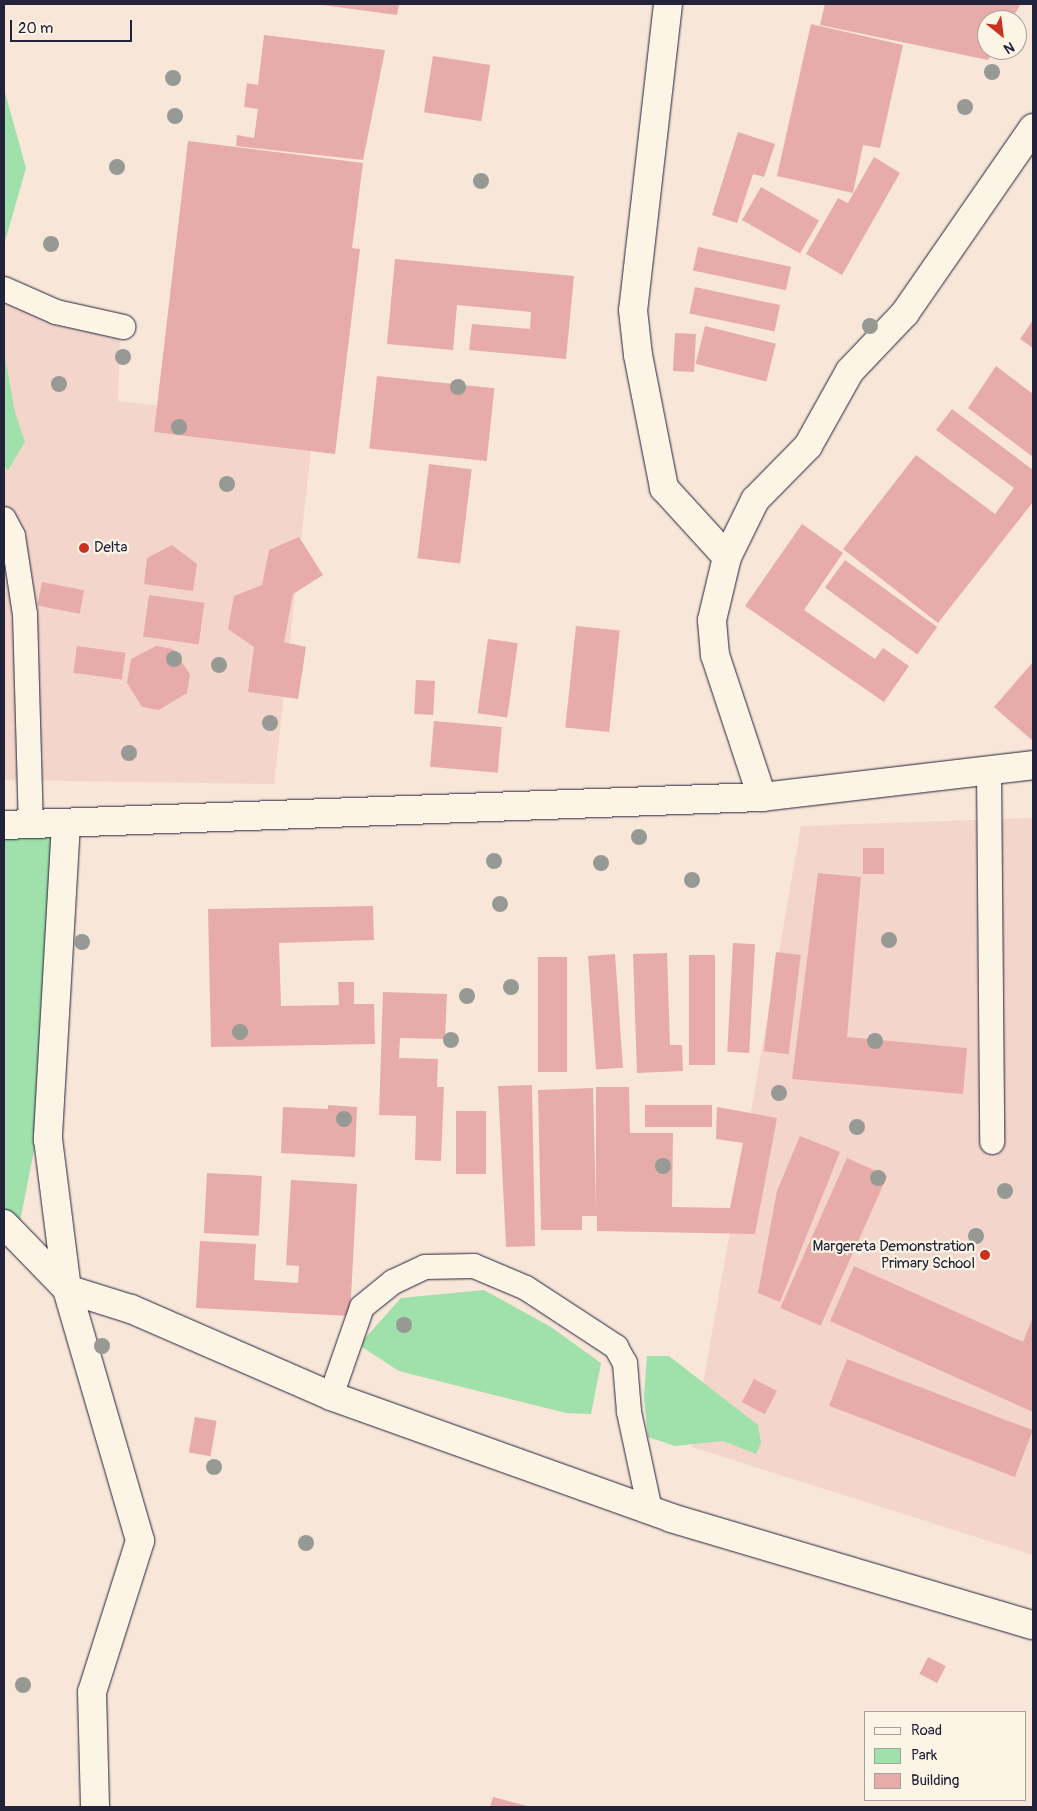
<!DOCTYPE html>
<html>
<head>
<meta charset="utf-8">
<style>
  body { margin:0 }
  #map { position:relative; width:1037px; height:1811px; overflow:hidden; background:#f8e6d9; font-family:Pangolin,sans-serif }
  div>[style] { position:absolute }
  .built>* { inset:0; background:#f3d5cb }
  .green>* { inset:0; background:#a0e0aa }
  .building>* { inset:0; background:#e7aca9; transform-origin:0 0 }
  .roads { filter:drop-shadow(0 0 1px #22223b) drop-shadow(0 0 1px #22223b) }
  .lane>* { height:24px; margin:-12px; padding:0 12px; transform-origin:12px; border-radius:12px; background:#fcf5e5 }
  .street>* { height:28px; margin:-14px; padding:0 14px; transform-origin:14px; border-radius:14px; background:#fcf5e5 }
  .trees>* { width:16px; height:16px; margin:-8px; border-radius:50%; background:#979a94 }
  .dots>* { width:14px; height:14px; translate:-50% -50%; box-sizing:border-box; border:2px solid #fcf5e5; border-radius:50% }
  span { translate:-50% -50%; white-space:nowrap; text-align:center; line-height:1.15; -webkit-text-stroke:4.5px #fcf5e5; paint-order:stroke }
  .poi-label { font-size:15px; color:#22223b }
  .left { translate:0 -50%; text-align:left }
  .right { translate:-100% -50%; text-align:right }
  .frame { position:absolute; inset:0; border:5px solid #22223b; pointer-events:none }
  .legend { position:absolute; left:864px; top:1711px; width:162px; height:90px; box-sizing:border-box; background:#fcf5e5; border:1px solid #a5a1a1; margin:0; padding:6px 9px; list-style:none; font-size:15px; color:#22223b }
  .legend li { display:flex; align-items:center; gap:10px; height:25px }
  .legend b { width:25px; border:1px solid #a5a1a1 }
  .north { position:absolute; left:977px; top:10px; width:50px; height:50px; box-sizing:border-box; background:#fcf5e5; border:1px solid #a5a1a1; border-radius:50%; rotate:151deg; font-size:14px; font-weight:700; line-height:20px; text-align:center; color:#22223b }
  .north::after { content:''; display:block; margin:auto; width:18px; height:22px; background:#c8321e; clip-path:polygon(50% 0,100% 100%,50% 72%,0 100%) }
  .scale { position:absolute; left:10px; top:20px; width:122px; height:22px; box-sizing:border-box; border:2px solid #22223b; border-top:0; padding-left:6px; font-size:15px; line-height:18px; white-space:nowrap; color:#22223b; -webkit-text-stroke:4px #fcf5e5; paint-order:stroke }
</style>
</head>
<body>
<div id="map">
  <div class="built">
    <div style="clip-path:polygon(4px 303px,120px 340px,118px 401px,314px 423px,274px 784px,4px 780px)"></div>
    <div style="clip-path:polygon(1033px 818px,1033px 1555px,692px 1447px,801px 826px)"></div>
  </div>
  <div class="green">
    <div style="clip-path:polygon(4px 89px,26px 168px,4px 245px)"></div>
    <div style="clip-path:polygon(4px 352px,15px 412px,25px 442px,8px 470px,4px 466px)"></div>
    <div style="clip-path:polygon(54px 837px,36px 1140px,16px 1242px,4px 1238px,4px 839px)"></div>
    <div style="clip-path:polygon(484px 1290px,551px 1327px,601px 1363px,591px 1414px,566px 1413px,399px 1371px,359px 1345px,401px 1298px)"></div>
    <div style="clip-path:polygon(647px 1356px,669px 1356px,758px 1425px,761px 1443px,756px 1454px,723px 1441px,675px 1446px,648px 1437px,644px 1397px)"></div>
  </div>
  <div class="building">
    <div style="clip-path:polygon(315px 4px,399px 4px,397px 15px)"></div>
    <div style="clip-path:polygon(825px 4px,1021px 4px,1011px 20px,987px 20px,987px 50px,994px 50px,988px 60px,820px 25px)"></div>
    <div style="clip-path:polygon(811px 24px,903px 45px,880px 148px,863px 145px,853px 193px,777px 176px)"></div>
    <div style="clip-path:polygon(264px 35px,385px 50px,363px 160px,236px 146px,237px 135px,254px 138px,258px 109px,244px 107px,247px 83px,258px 85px)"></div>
    <div style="left:433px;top:56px;width:58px;height:57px;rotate:9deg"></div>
    <div style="clip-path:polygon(738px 132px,775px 144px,764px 177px,753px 174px,737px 223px,712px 215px)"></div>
    <div style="clip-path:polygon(188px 141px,363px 163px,352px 248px,360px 249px,335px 454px,154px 432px)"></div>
    <div style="clip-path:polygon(874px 157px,900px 173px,842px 275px,806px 254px,838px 198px,848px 203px)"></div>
    <div style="left:761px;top:187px;width:67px;height:38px;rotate:30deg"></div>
    <div style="left:698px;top:247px;width:95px;height:24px;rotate:12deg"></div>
    <div style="clip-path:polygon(395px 259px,574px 276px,566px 359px,469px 350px,472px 324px,530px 329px,531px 312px,457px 305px,453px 350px,387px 344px)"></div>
    <div style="left:695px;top:287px;width:87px;height:27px;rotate:12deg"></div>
    <div style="clip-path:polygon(1033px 320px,1033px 348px,1020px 339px)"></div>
    <div style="left:705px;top:326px;width:73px;height:39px;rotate:14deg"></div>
    <div style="left:675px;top:333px;width:21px;height:38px;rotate:3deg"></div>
    <div style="clip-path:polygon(996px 366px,1033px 394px,1033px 457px,968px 408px)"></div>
    <div style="left:377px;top:376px;width:118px;height:73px;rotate:6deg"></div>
    <div style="clip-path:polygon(952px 409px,1033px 470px,1033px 502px,938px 623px,843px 549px,916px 455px,995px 514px,1014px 488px,936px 430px)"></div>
    <div style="left:429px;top:464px;width:43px;height:95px;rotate:7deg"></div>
    <div style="clip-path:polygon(802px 524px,843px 553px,804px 610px,875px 659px,883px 648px,909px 666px,884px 702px,745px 606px)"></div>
    <div style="clip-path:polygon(299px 537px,323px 575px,293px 594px,284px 642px,306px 647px,298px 699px,248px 692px,254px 647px,228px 629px,234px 596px,262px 585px,269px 550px)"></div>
    <div style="clip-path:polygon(172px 545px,197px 564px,193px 591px,144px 584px,147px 558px)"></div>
    <div style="left:845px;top:560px;width:114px;height:34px;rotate:36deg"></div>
    <div style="left:42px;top:582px;width:43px;height:24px;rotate:11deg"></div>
    <div style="left:149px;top:595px;width:56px;height:42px;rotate:8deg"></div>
    <div style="left:576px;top:626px;width:44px;height:102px;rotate:6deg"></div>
    <div style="left:488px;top:639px;width:30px;height:75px;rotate:8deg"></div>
    <div style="left:77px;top:646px;width:49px;height:27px;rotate:8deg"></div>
    <div style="clip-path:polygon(156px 646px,173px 649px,190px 674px,187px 693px,159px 710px,142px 707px,127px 683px,131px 659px)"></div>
    <div style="clip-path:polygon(1033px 662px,1033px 741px,994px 707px)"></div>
    <div style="left:416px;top:680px;width:19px;height:34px;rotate:3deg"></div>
    <div style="left:434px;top:721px;width:68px;height:46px;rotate:5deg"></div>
    <div style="left:863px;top:848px;width:21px;height:26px"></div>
    <div style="clip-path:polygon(818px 873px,861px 877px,847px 1037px,967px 1048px,963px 1094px,792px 1079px)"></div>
    <div style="clip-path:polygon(373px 906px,374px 940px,279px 943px,281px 1006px,339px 1005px,338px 982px,354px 982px,354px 1004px,374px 1004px,375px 1044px,211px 1047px,208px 909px)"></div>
    <div style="left:733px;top:943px;width:22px;height:109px;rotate:3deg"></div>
    <div style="left:776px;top:952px;width:25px;height:100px;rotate:7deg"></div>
    <div style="clip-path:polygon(667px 953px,670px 1045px,682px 1045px,683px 1071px,637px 1073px,633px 954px)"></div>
    <div style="left:615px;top:954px;width:114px;height:27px;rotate:86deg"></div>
    <div style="left:689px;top:955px;width:26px;height:110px"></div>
    <div style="left:538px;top:957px;width:29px;height:115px"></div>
    <div style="clip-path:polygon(383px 992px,447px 994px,445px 1039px,400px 1038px,399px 1058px,438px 1059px,437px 1087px,444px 1087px,441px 1161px,415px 1160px,416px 1116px,379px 1115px)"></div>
    <div style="clip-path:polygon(532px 1085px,535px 1246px,506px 1247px,498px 1086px)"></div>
    <div style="clip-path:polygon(596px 1087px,629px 1087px,630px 1133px,673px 1133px,672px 1207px,730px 1208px,743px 1143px,716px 1139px,717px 1107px,777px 1118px,755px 1234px,597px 1231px,597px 1216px,582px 1216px,582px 1230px,541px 1230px,538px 1090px,593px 1088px,596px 1207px)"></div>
    <div style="clip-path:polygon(328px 1105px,357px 1107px,355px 1157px,281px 1153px,283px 1107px,328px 1109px)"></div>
    <div style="left:645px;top:1105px;width:67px;height:22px"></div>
    <div style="left:456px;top:1111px;width:30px;height:63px"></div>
    <div style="clip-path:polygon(800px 1136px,840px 1152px,780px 1302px,758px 1293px,777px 1191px)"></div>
    <div style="left:847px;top:1158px;width:44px;height:164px;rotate:24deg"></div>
    <div style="left:207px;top:1173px;width:55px;height:60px;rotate:3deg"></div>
    <div style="clip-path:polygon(291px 1180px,357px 1184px,350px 1316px,196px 1308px,200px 1241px,256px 1244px,254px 1280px,298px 1283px,299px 1266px,286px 1265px)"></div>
    <div style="clip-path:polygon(854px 1266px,1023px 1342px,1033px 1317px,1033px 1412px,830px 1321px)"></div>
    <div style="left:847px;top:1359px;width:199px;height:50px;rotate:21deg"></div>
    <div style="left:754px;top:1379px;width:26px;height:26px;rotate:28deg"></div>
    <div style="left:195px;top:1417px;width:22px;height:36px;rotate:10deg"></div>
    <div style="left:928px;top:1657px;width:20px;height:19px;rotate:27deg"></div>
    <div style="clip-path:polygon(493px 1797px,531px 1807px,490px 1807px)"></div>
  </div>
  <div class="roads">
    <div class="lane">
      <div style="left:4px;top:289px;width:57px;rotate:23.9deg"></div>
      <div style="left:56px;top:312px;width:69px;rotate:12.6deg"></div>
      <div style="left:4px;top:519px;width:19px;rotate:62deg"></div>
      <div style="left:13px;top:536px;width:79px;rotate:81.3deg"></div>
      <div style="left:25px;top:614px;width:211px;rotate:88.4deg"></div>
      <div style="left:989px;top:769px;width:373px;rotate:89.5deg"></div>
      <div style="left:331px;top:1396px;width:94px;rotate:-70.8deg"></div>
      <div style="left:362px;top:1307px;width:40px;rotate:-39deg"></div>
      <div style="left:393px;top:1282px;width:35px;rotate:-25deg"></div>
      <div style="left:425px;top:1267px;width:49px;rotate:-1.2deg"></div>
      <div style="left:474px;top:1266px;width:56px;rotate:22.9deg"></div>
      <div style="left:526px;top:1288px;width:108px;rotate:33.2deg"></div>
      <div style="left:616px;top:1347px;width:18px;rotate:61deg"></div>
      <div style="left:625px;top:1363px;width:49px;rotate:85.3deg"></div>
      <div style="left:629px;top:1412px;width:100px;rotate:77.9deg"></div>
    </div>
    <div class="street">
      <div style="left:668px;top:4px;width:308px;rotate:96.5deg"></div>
      <div style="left:633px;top:310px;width:45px;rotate:83.7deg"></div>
      <div style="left:638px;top:355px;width:136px;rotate:78.9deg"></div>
      <div style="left:664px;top:488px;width:93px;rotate:47.6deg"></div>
      <div style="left:762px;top:797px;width:150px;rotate:-108.3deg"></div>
      <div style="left:715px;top:655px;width:35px;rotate:-95deg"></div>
      <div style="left:712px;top:620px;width:65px;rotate:-76.6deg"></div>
      <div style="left:727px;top:557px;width:64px;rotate:-63.8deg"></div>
      <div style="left:755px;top:500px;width:76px;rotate:-45.5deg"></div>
      <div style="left:808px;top:446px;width:86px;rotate:-60.8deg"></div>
      <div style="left:850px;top:371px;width:80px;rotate:-46.5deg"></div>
      <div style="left:905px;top:313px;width:225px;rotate:-55.3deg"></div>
      <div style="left:66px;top:823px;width:317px;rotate:93.3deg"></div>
      <div style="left:48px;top:1139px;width:151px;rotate:82.8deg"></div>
      <div style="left:67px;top:1289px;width:262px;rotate:73.8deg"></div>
      <div style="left:140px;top:1541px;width:158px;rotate:107.6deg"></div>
      <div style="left:92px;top:1692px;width:115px;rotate:88.5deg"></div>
      <div style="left:4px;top:825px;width:759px;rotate:-2.12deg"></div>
      <div style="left:762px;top:797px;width:273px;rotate:-6.7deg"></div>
      <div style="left:4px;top:1224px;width:91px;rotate:45.9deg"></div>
      <div style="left:67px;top:1289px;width:67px;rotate:17.4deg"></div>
      <div style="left:131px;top:1309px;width:218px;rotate:23.5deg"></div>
      <div style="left:331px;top:1396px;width:361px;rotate:19.7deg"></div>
      <div style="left:671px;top:1518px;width:377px;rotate:16.5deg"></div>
    </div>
  </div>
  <div class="trees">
    <div style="left:992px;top:72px"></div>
    <div style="left:173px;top:78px"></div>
    <div style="left:965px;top:107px"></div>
    <div style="left:175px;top:116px"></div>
    <div style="left:117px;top:167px"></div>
    <div style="left:481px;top:181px"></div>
    <div style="left:51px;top:244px"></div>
    <div style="left:870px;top:326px"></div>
    <div style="left:123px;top:357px"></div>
    <div style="left:59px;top:384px"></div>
    <div style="left:458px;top:387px"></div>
    <div style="left:179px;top:427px"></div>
    <div style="left:227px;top:484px"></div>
    <div style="left:174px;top:659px"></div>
    <div style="left:219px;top:665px"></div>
    <div style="left:270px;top:723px"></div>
    <div style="left:129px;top:753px"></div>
    <div style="left:639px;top:837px"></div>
    <div style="left:494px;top:861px"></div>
    <div style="left:601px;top:863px"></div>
    <div style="left:692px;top:880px"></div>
    <div style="left:500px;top:904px"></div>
    <div style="left:889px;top:940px"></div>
    <div style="left:82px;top:942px"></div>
    <div style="left:511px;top:987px"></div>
    <div style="left:467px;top:996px"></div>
    <div style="left:240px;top:1032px"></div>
    <div style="left:451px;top:1040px"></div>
    <div style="left:875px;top:1041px"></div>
    <div style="left:779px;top:1093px"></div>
    <div style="left:344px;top:1119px"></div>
    <div style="left:857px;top:1127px"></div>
    <div style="left:663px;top:1166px"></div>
    <div style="left:878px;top:1178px"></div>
    <div style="left:1005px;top:1191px"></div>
    <div style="left:976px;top:1236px"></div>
    <div style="left:404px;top:1325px"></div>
    <div style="left:102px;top:1346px"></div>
    <div style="left:214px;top:1467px"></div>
    <div style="left:306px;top:1543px"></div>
    <div style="left:23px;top:1685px"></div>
  </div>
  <div class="dots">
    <div style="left:84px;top:548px;background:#c8321e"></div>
    <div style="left:985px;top:1255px;background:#c8321e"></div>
  </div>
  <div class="poi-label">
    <span class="left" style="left:94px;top:548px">Delta</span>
    <span class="right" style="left:975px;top:1255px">Margereta Demonstration<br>Primary School</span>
  </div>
  <div class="frame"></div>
  <ul class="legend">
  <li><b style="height:6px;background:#fcf5e5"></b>Road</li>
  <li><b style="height:14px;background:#a0e0aa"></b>Park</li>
  <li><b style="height:14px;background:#e7aca9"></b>Building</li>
  </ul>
  <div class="north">N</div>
  <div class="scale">20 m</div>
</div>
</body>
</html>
